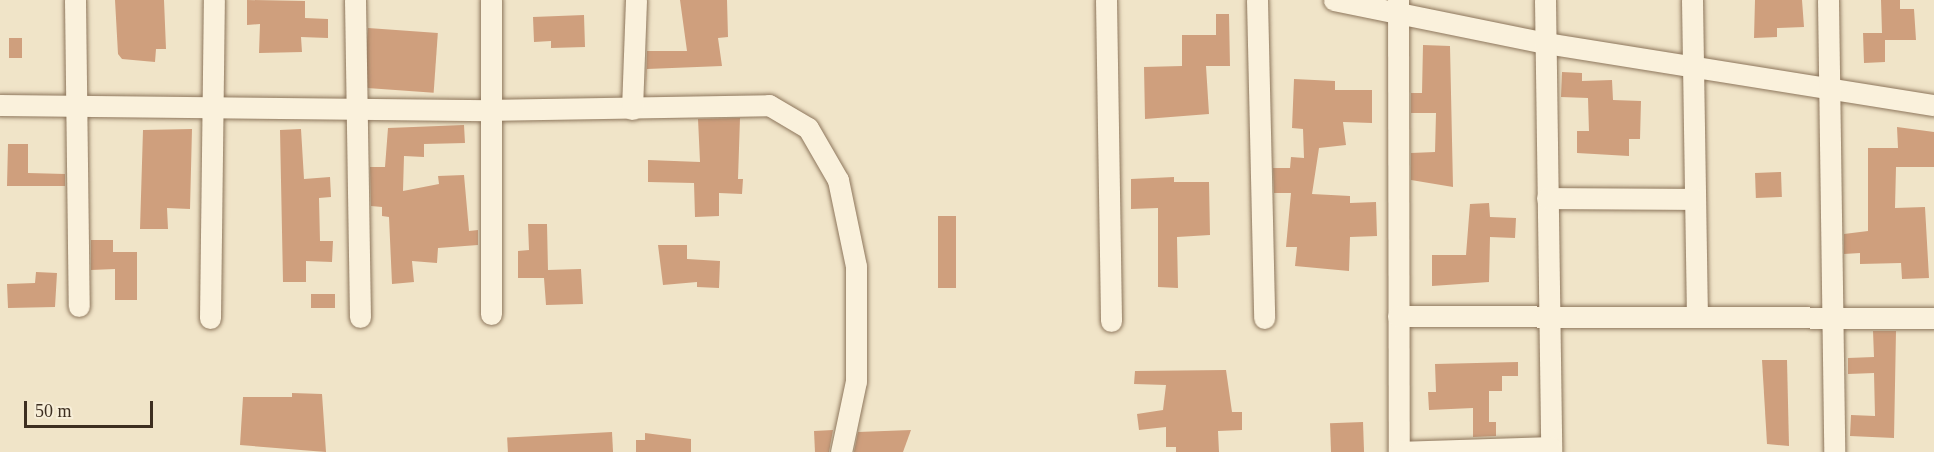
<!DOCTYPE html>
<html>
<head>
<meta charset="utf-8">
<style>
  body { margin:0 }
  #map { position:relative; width:1934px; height:452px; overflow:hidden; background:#f0e4c8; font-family:"Times New Roman",serif }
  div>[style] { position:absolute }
  .building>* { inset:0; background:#cf9f7d; transform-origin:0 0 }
  .roads { filter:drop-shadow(0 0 2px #8d765c) drop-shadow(0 0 2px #8d765c) }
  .minor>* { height:21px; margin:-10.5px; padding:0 10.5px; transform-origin:10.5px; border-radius:10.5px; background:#faf1dc }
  span { translate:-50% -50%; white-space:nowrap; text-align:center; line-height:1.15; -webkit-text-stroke:4.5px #f7eed8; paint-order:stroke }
  .scale { position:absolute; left:24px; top:401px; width:129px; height:27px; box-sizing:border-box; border:3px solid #3d2e20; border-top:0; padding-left:8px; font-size:18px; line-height:21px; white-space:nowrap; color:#3d2e20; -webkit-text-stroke:4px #f7eed8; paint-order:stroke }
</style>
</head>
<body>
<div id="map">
  <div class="building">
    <div style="clip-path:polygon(115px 0,164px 0,166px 49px,156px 49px,155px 62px,122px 59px,118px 54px)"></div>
    <div style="clip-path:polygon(247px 0,305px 1px,305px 18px,328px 19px,328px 38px,301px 37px,302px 52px,259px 53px,260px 24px,247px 25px)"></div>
    <div style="clip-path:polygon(680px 0,727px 0,728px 37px,718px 38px,722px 66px,647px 69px,646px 87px,647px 51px,687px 51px)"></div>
    <div style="clip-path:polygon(1755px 0,1802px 0,1804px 27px,1777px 28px,1777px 37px,1754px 38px)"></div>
    <div style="clip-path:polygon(1881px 0,1900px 0,1900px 9px,1914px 9px,1916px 40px,1885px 40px,1885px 62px,1864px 63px,1863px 33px,1882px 33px)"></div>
    <div style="clip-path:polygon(1216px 14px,1229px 14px,1230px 66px,1206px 66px,1209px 114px,1145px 119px,1144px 67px,1182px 66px,1182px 35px,1216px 35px)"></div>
    <div style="clip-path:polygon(584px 15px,585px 47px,551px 48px,551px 41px,534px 42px,533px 17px)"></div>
    <div style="left:368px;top:28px;width:70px;height:60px;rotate:4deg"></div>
    <div style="left:9px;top:38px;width:13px;height:20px"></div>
    <div style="clip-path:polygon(1423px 45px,1450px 46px,1453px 187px,1411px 180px,1411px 153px,1435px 152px,1436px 113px,1411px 113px,1411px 93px,1422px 93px)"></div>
    <div style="clip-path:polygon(1562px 72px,1582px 73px,1582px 81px,1612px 80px,1613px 100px,1641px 101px,1640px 139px,1629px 139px,1629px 156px,1577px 153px,1577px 131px,1589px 131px,1588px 98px,1561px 97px)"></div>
    <div style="clip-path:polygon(1294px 79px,1335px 81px,1335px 90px,1372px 90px,1372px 123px,1343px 122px,1346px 145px,1319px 148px,1312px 194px,1350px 196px,1350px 203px,1376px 202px,1377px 236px,1350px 237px,1349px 271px,1295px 266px,1297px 247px,1286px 247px,1291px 193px,1274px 193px,1273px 168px,1290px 168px,1291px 157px,1304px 158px,1303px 129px,1292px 128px)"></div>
    <div style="clip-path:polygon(740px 118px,738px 179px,743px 179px,742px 194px,719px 193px,719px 216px,695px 217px,694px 183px,648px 182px,648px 160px,700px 162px,698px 119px)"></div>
    <div style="clip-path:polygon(464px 125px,465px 143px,424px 144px,424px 157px,404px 156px,403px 191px,439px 184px,438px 176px,464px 175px,469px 231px,478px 230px,478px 245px,438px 248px,437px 263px,412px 261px,414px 282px,392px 284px,389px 217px,382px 216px,382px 207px,371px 206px,370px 167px,385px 167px,388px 128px)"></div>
    <div style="clip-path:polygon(1897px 127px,1934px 132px,1934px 167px,1896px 167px,1895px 208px,1925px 207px,1929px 278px,1902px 279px,1901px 263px,1860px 264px,1860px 253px,1844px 254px,1844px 234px,1868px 231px,1868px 148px,1898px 148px)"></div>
    <div style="clip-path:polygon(192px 129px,190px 209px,167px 208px,168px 229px,140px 229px,143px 130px)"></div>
    <div style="clip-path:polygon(301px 129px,304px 179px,330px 177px,331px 197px,319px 198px,320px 241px,333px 241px,332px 262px,306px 261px,306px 282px,283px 282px,280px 130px)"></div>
    <div style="clip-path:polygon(8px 144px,28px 144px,28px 173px,65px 174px,65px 186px,7px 186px)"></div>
    <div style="left:1781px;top:172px;width:25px;height:26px;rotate:88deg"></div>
    <div style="clip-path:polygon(1174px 177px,1174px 182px,1209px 182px,1210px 235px,1177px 237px,1178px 288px,1158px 287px,1158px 208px,1131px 209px,1131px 179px)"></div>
    <div style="clip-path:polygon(1489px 203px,1490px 217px,1516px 218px,1515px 238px,1490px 237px,1489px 282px,1432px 286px,1432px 255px,1466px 255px,1470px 204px)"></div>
    <div style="left:938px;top:216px;width:18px;height:72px"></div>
    <div style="clip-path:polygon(528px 224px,547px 224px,548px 270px,581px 269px,583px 304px,546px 305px,544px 278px,518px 278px,518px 251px,529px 250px)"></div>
    <div style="clip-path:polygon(91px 240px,113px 240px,113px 252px,137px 252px,137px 300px,115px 300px,115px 269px,91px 270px)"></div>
    <div style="clip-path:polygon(658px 245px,687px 245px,687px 259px,720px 261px,719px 288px,697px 287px,697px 282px,663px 285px)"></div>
    <div style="clip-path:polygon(36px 272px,57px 273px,55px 307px,8px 308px,7px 284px,35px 283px)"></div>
    <div style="left:311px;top:294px;width:24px;height:14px"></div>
    <div style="clip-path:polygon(1873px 331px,1896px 331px,1894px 438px,1850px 436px,1851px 415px,1875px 416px,1874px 373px,1848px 374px,1848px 358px,1874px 357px)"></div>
    <div style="clip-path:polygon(1762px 360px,1787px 360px,1789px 446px,1767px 444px)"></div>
    <div style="clip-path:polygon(1518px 362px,1518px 376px,1502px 376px,1502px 391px,1489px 391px,1489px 422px,1496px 422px,1496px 436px,1473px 437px,1473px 408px,1429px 410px,1428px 392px,1436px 392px,1435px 364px)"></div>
    <div style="clip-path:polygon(1226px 370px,1232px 412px,1242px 412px,1242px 430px,1218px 431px,1219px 452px,1176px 452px,1176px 447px,1166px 447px,1166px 427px,1139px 430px,1137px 414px,1163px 410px,1166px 385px,1134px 384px,1135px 371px)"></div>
    <div style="clip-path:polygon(292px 393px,322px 394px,326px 452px,240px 445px,243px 397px,292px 397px)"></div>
    <div style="left:1363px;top:422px;width:30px;height:33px;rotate:88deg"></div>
    <div style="clip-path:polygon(833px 430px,829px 452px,815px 452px,814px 431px)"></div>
    <div style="clip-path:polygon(911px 430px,903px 452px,854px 452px,858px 432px)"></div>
    <div style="left:612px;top:432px;width:20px;height:105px;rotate:87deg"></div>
    <div style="clip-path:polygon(645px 433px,691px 439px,691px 452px,636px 452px,636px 440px,645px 440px)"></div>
  </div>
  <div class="roads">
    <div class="minor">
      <div style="left:75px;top:0;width:306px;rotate:89.3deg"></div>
      <div style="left:355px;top:0;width:317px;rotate:89.1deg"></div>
      <div style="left:1106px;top:0;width:321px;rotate:89.1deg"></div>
      <div style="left:1257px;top:0;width:318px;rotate:88.7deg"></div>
      <div style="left:1334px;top:0;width:216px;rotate:11.5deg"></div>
      <div style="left:1546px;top:43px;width:393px;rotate:9.1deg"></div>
      <div style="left:1398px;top:0;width:452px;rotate:89.9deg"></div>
      <div style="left:1545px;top:0;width:452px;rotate:89.2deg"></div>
      <div style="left:1692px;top:0;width:317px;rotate:89.1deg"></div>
      <div style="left:1828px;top:0;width:452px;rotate:89.2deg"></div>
      <div style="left:0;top:105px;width:491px;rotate:0.6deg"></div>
      <div style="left:491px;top:110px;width:278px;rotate:-1deg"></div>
      <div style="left:769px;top:105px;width:45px;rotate:30.5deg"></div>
      <div style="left:808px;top:128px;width:60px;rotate:60deg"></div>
      <div style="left:838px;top:180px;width:88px;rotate:78.2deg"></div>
      <div style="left:856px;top:266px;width:115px;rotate:90deg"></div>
      <div style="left:856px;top:381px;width:73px;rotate:101.9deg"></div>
      <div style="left:632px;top:109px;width:109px;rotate:-87.9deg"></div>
      <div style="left:1547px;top:198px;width:148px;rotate:0.4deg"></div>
      <div style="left:491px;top:314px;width:314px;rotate:-90deg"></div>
      <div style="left:1398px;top:316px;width:536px;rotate:0.21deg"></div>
      <div style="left:210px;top:318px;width:318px;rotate:-89.3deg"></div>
      <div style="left:1399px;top:452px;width:151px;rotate:-1.9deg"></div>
    </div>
  </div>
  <div class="scale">50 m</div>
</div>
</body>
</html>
